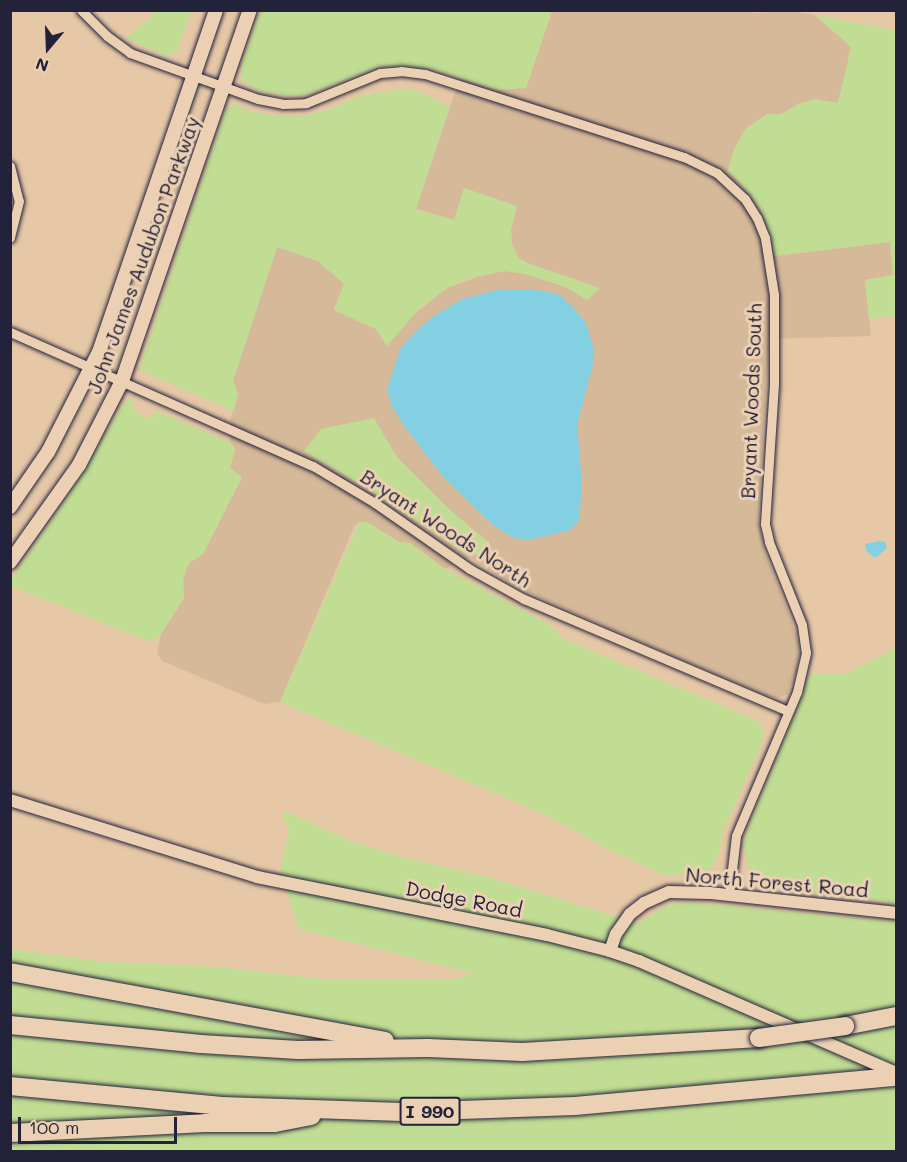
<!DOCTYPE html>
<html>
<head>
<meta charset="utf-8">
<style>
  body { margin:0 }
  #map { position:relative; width:907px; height:1162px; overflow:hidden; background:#e6c8a7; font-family:Mali,sans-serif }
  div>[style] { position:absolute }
  .built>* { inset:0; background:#d6b999 }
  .green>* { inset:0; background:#c1dc93 }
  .water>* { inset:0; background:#83d0e2 }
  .roads { filter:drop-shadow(0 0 2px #22223b) drop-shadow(0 0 2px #22223b) }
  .minor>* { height:9px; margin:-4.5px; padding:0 4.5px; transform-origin:4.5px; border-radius:4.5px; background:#ecd0b3 }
  .tertiary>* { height:12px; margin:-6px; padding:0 6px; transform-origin:6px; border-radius:6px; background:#ecd0b3 }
  .secondary>* { height:14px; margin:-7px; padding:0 7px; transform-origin:7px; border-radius:7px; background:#ecd0b3 }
  .motorway>* { height:18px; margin:-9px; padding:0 9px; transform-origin:9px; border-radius:9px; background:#ecd0b3 }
  .bridges { filter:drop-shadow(0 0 2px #22223b) drop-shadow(0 0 2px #22223b) }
  .motorway-bridge>* { height:18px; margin:-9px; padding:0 9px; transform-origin:9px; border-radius:9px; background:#ecd0b3 }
  span { translate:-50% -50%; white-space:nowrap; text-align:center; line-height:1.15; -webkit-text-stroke:6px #ecd0b3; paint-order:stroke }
  .shield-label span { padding:2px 4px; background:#ecd0b3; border:2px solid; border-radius:4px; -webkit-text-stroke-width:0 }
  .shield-label { font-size:18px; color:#22223b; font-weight:700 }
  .street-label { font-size:20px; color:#22223b }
  .frame { position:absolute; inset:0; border:12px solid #22223b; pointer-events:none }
  .north { position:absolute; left:18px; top:18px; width:60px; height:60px; -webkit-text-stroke:4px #ecd0b3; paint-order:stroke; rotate:199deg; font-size:16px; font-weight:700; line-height:24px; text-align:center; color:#22223b }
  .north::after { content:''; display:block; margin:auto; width:21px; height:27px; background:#22223b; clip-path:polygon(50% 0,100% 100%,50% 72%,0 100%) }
  .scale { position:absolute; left:18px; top:1117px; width:159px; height:27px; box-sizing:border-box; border:3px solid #22223b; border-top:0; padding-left:8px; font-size:18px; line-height:21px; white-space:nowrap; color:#22223b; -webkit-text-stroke:4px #ecd0b3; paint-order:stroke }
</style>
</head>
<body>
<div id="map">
  <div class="built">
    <div style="clip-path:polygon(746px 10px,754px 13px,790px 11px,815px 15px,851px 47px,851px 56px,838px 103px,815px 99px,801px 103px,781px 114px,767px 114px,728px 171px,740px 182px,759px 207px,766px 221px,775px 256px,890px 242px,893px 275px,865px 280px,871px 336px,769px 339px,758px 520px,766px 555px,797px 635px,799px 653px,796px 672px,787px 694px,779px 698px,767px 696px,545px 600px,508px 582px,470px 557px,445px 569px,410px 543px,399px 542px,367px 522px,359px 522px,354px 527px,280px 702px,264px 704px,162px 661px,157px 653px,161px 634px,184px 598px,183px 578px,189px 563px,203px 554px,242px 477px,230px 469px,235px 448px,230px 442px,230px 421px,238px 394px,233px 381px,277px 247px,318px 261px,344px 284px,334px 310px,376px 329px,387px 346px,407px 320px,447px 288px,485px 274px,504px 271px,525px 274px,566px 287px,587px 300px,599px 288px,527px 263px,518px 257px,512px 245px,511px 229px,517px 206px,454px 220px,416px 209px,460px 78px,497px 90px,526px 87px,552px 11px)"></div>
  </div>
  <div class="green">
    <div style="clip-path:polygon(153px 11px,191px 11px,177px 51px,166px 56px,126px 38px,153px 15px)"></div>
    <div style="clip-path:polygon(260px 11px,260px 10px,552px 11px,526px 88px,497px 90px,429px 68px,392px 65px,369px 70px,309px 94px,286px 96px,258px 90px,241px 81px,241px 67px)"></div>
    <div style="clip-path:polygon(815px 15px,896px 30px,896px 316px,869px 319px,865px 280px,893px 275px,890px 242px,775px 256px,766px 221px,759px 207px,740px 182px,728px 171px,733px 151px,745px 129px,767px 114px,781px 114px,801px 103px,815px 99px,838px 103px,851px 47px)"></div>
    <div style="clip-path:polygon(400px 89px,413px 89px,450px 106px,416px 209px,454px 220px,464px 188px,517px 206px,511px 229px,512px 245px,518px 257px,527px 263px,600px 288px,587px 300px,566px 287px,525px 274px,504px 271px,466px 279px,447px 288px,419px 309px,387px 346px,376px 329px,334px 310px,344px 284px,318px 261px,277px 247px,233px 381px,238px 394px,234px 411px,139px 370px,226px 109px,236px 102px,246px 110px,273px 115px,307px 115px,330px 109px,361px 95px)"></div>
    <div style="clip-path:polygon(133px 397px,134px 409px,144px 417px,152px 417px,157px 411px,230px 442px,235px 448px,230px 468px,242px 477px,203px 554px,189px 563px,183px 578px,184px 598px,161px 634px,150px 642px,11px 586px,11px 580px,84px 472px,122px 405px)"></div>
    <div style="clip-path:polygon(374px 418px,397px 457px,449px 509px,488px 542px,489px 550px,470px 557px,370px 490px,304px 451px,321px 429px)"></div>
    <div style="clip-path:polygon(359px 522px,367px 522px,399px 542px,410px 543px,445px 569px,547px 623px,564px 639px,756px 720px,761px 724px,764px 734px,761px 745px,722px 834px,719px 854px,712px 868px,704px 874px,664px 875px,607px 849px,548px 816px,280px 702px)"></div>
    <div style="clip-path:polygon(896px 648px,896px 905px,885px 901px,756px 886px,752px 880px,743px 842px,810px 674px,845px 674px)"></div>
    <div style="clip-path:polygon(284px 810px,345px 839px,394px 855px,488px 877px,638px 923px,667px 905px,689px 902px,896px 922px,896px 1151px,11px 1152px,11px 949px,107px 962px,219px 967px,331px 980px,445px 980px,474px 974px,299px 929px,280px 872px,289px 831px,284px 822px)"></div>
  </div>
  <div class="water">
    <div style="clip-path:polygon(501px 289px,534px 289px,558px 294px,572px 306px,586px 323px,594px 350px,594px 360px,577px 425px,582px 484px,579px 520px,570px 530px,528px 540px,514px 538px,493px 525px,443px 477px,405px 427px,392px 407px,387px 390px,400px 349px,416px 331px,434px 316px,462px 299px)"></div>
    <div style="clip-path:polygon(879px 541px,885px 542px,887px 548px,875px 558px,867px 552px,865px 544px)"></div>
  </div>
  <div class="roads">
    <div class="minor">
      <div style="left:81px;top:10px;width:37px;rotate:45deg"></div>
      <div style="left:107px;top:36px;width:29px;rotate:36deg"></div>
      <div style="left:130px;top:53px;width:136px;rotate:19.8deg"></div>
      <div style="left:258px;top:99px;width:25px;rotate:11deg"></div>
      <div style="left:283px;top:104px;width:23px;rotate:-2deg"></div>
      <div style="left:306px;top:103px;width:80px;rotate:-22.1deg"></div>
      <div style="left:380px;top:73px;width:21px;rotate:-5deg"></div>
      <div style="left:401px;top:71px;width:24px;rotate:7deg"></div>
      <div style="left:425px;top:74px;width:272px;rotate:17.8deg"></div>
      <div style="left:684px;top:157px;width:37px;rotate:26deg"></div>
      <div style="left:717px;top:173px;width:38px;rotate:43deg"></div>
      <div style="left:745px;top:199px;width:22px;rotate:58deg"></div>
      <div style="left:757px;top:218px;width:22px;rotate:68deg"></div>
      <div style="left:765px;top:238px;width:58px;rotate:81deg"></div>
      <div style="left:774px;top:295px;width:89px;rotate:90deg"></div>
      <div style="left:774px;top:384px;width:140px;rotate:93.7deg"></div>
      <div style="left:765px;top:524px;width:18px;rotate:77deg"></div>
      <div style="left:769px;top:542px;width:89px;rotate:68.3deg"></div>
      <div style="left:802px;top:625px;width:28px;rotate:82deg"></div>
      <div style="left:806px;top:653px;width:40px;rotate:103deg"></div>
      <div style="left:797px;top:692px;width:156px;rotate:113deg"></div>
      <div style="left:736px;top:836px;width:59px;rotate:96.8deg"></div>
      <div style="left:10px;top:166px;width:36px;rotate:76deg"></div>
      <div style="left:19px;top:201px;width:38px;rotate:104deg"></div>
      <div style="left:10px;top:332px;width:331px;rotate:23.9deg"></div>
      <div style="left:313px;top:466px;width:72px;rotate:30.8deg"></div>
      <div style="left:375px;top:503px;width:116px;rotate:34.8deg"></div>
      <div style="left:470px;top:569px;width:62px;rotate:29.1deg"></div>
      <div style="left:524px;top:599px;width:287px;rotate:23deg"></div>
    </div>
    <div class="tertiary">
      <div style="left:10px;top:800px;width:259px;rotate:17.3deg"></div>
      <div style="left:257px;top:877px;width:296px;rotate:11.3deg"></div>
      <div style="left:547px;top:935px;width:65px;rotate:14.3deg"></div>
      <div style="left:610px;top:951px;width:31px;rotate:19deg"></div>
      <div style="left:639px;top:961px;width:280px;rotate:23.5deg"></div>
      <div style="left:610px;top:951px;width:18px;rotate:-71deg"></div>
      <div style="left:616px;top:934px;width:24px;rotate:-55deg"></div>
      <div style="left:630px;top:914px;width:18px;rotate:-38deg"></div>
      <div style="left:644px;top:903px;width:27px;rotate:-24deg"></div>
      <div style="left:669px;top:892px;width:41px;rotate:1.4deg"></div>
      <div style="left:710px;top:893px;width:187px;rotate:6.1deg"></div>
    </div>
    <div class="secondary">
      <div style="left:10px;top:507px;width:67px;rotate:-55.4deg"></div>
      <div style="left:48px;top:452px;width:112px;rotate:-63deg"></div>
      <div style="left:99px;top:352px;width:361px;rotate:-71.1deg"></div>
      <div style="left:10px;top:562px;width:119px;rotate:-54.6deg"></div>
      <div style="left:79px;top:465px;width:94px;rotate:-62.9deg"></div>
      <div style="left:122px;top:381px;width:392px;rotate:-71deg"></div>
    </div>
    <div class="motorway">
      <div style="left:10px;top:972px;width:381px;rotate:10.4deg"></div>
      <div style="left:10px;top:1025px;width:192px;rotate:5.7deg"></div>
      <div style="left:201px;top:1044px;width:97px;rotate:3.5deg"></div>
      <div style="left:298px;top:1050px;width:130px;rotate:-0.9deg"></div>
      <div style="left:428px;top:1048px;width:95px;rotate:2.4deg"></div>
      <div style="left:523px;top:1052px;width:236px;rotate:-3.4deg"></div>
      <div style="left:845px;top:1026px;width:52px;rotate:-11.1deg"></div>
      <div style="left:10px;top:1086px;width:213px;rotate:5.4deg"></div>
      <div style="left:222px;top:1106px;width:180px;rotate:1.9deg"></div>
      <div style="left:402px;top:1112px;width:173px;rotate:-2deg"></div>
      <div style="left:575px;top:1106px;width:322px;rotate:-5.2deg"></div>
      <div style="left:10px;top:1133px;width:195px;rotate:-2.9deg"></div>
      <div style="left:205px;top:1123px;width:70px"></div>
      <div style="left:275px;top:1123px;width:37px;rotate:-11deg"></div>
    </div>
  </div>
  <div class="bridges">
    <div class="motorway-bridge">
      <div style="left:759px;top:1038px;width:87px;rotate:-7.9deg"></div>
    </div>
  </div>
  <div class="shield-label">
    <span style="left:430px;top:1111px">I 990</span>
  </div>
  <div class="street-label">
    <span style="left:143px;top:255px;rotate:-70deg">John James Audubon Parkway</span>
    <span style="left:751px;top:401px;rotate:-88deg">Bryant Woods South</span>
    <span style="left:446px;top:528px;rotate:33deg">Bryant Woods North</span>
    <span style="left:777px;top:882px;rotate:5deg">North Forest Road</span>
    <span style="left:464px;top:899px;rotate:11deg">Dodge Road</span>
  </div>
  <div class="frame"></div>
  <div class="north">N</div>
  <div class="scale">100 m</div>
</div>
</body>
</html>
